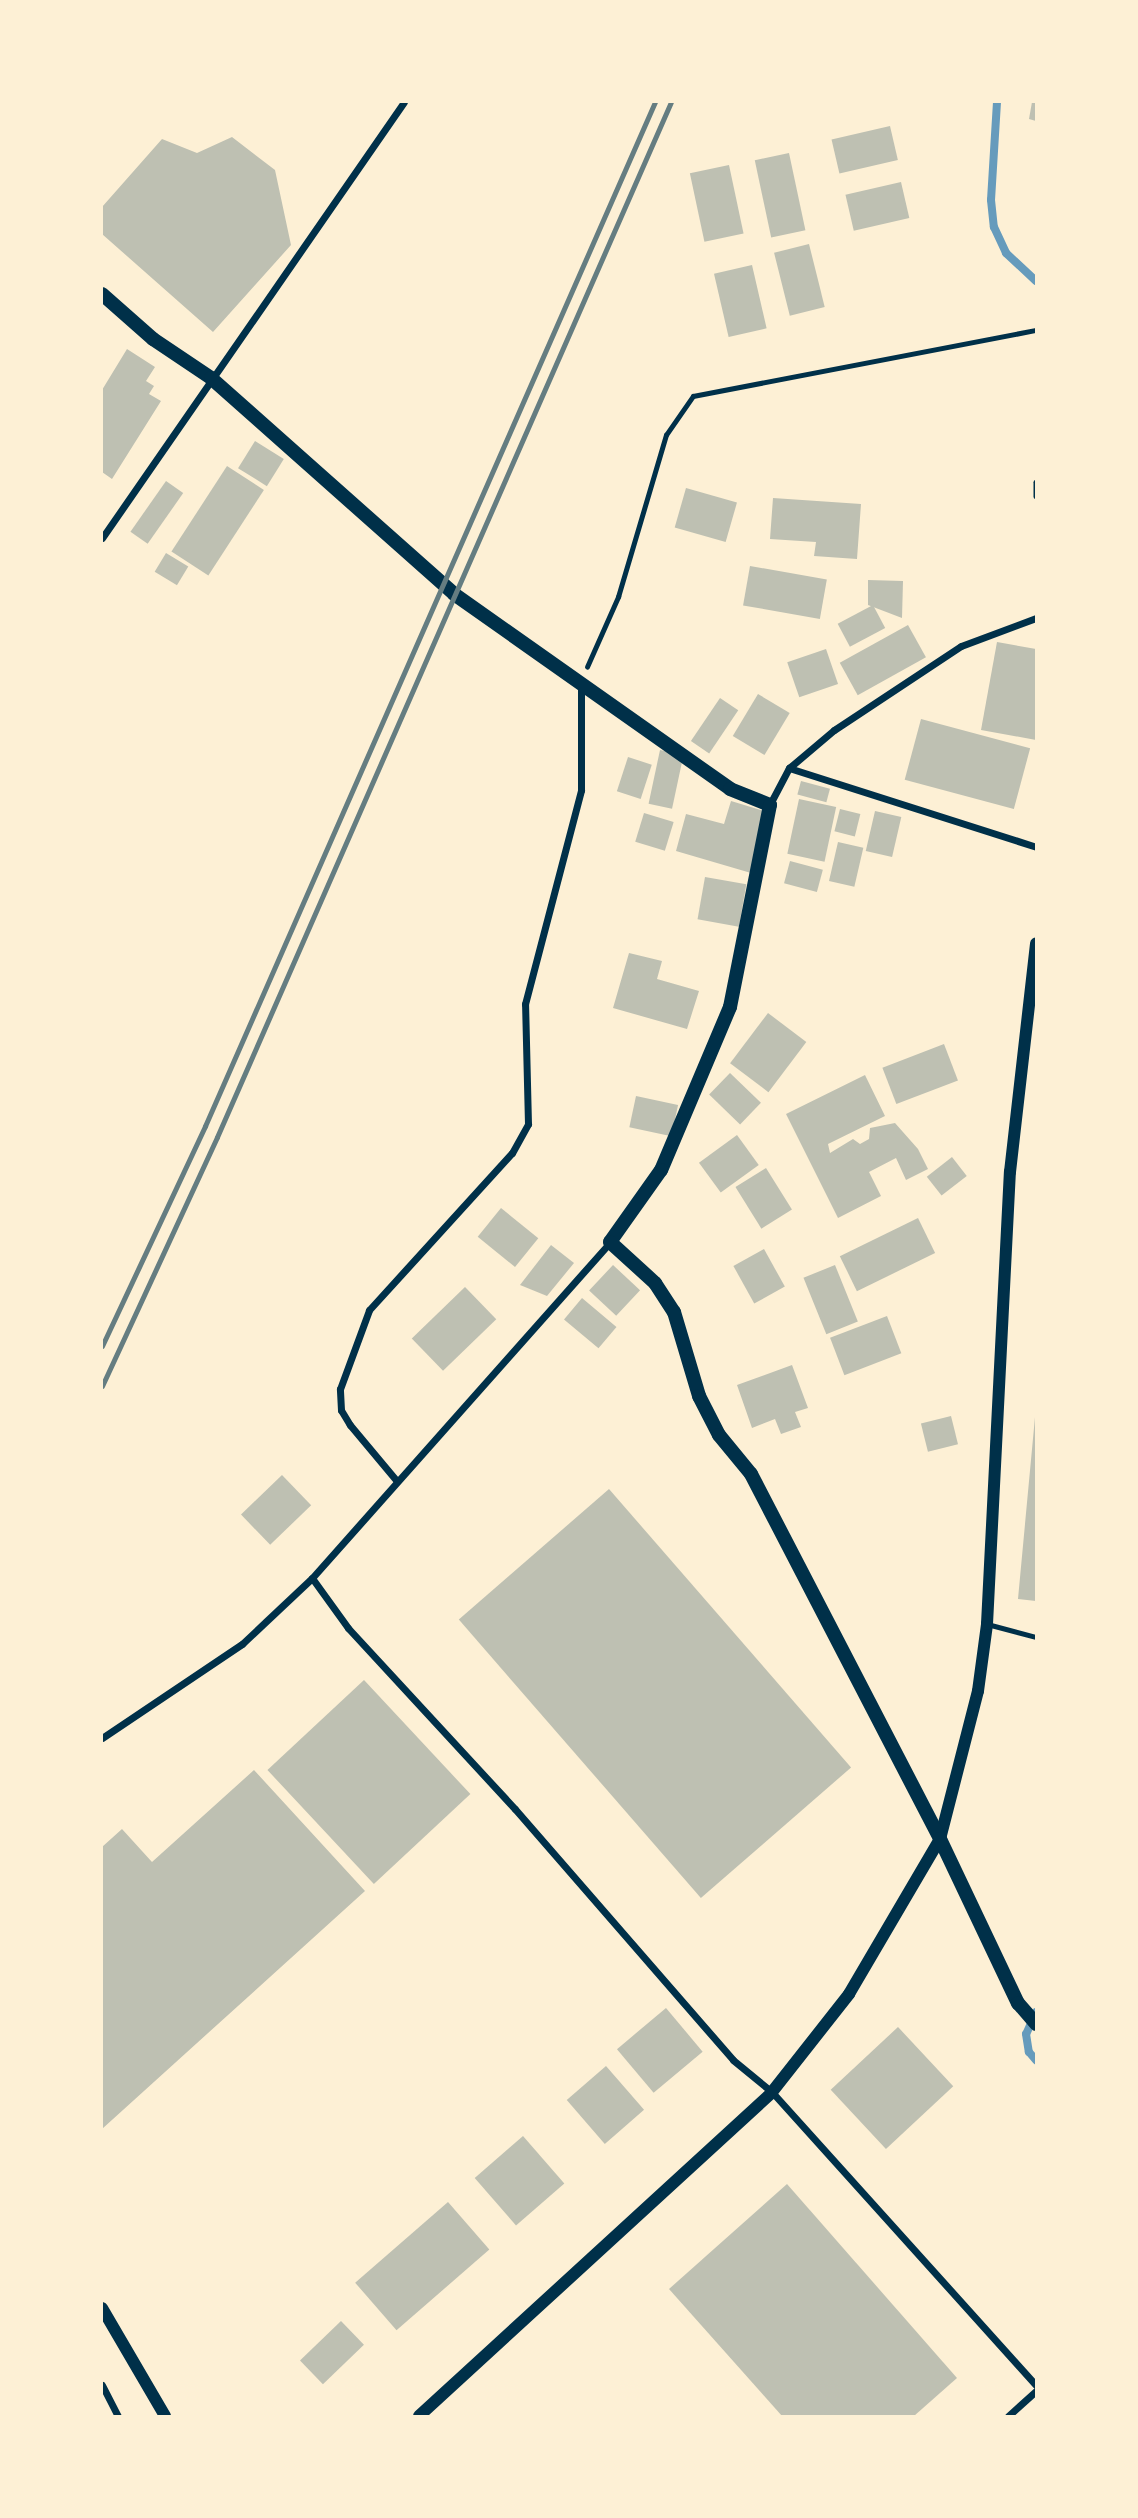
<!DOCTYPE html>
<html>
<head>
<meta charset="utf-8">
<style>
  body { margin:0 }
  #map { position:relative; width:1138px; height:2518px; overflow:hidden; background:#fdf0d5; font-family:"PT Sans Narrow",sans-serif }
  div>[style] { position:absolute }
  .stream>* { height:8px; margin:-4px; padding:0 4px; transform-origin:4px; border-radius:4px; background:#669bbc }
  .building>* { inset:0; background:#bec0b2; transform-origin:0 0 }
  .path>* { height:4.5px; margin:-2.25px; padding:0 2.25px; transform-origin:2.25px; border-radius:2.25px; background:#003049 }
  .service>* { height:5px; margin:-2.5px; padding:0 2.5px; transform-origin:2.5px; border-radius:2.5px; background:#003049 }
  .minor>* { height:7px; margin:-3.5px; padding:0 3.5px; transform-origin:3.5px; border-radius:3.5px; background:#003049 }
  .tertiary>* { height:12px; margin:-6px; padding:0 6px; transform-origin:6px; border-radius:6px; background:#003049 }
  .secondary>* { height:14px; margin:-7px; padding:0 7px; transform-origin:7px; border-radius:7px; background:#003049 }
  .rail>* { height:5px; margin:-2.5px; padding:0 2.5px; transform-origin:2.5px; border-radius:2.5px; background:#657d81 }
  span { translate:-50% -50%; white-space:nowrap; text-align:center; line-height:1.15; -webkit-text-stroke:5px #fdf0d5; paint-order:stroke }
  .frame { position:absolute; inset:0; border:103px solid #fdf0d5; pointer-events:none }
</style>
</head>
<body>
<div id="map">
  <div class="stream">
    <div style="left:997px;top:102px;width:98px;rotate:93.5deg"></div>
    <div style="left:991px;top:200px;width:27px;rotate:84deg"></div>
    <div style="left:994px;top:227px;width:29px;rotate:65deg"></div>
    <div style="left:1006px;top:253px;width:41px;rotate:43deg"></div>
    <div style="left:1036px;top:2012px;width:24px;rotate:114deg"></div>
    <div style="left:1026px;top:2034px;width:18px;rotate:81deg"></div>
    <div style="left:1029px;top:2052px;width:11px;rotate:49deg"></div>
  </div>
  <div class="building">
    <div style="clip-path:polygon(1032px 102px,1036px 102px,1036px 121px,1029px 119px)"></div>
    <div style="left:890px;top:126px;width:35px;height:60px;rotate:77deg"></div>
    <div style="clip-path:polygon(232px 137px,275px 170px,291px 245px,213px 332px,102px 234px,102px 207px,162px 139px,197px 153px)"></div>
    <div style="left:789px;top:153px;width:79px;height:35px;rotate:78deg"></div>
    <div style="left:729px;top:165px;width:70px;height:40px;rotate:78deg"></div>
    <div style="left:901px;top:182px;width:37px;height:57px;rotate:77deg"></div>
    <div style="left:809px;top:244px;width:65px;height:36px;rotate:76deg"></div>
    <div style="left:752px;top:265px;width:65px;height:39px;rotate:77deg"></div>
    <div style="clip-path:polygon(127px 349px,155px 367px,146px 381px,154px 386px,149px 394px,161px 401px,112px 479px,102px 472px,102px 390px)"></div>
    <div style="left:255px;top:441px;width:34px;height:32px;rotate:32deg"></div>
    <div style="left:227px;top:466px;width:44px;height:102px;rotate:33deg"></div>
    <div style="left:166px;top:481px;width:21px;height:62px;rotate:35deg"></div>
    <div style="left:686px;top:488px;width:53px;height:41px;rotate:16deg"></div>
    <div style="clip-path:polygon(773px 498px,861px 504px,857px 559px,814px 556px,816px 542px,770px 539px)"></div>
    <div style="left:166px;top:553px;width:26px;height:22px;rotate:31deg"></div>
    <div style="left:750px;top:566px;width:78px;height:40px;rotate:10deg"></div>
    <div style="clip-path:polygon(868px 580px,903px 581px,902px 618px,868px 605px)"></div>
    <div style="left:873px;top:605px;width:26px;height:40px;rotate:62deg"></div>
    <div style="left:908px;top:625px;width:37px;height:78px;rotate:61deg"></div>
    <div style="clip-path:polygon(997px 642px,1036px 649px,1036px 740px,981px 730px)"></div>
    <div style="left:826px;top:649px;width:37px;height:41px;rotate:71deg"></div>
    <div style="left:758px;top:694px;width:37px;height:49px;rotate:31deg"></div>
    <div style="left:720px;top:698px;width:22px;height:52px;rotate:34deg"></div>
    <div style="left:921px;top:719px;width:113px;height:63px;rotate:15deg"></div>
    <div style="left:660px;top:750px;width:24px;height:55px;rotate:12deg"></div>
    <div style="left:628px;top:757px;width:25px;height:36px;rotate:18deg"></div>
    <div style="left:801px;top:781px;width:30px;height:14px;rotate:15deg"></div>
    <div style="left:799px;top:799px;width:38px;height:56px;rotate:12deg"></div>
    <div style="clip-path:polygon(731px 801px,764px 811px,751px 873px,676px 851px,686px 814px,724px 824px)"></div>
    <div style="left:840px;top:809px;width:21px;height:23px;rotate:14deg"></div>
    <div style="left:875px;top:811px;width:27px;height:41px;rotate:13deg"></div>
    <div style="left:644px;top:813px;width:31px;height:30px;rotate:17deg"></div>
    <div style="left:838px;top:842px;width:26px;height:40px;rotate:13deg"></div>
    <div style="left:790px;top:861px;width:34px;height:23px;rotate:15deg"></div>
    <div style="left:705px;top:877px;width:42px;height:43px;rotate:10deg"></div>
    <div style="clip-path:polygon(629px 953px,662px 961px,657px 979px,699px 991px,687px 1029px,613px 1008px)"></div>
    <div style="left:768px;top:1013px;width:48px;height:63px;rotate:37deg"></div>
    <div style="left:944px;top:1044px;width:39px;height:66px;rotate:69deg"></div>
    <div style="left:730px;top:1073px;width:43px;height:30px;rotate:44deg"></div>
    <div style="clip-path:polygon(865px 1075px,885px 1116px,828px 1144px,830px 1153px,853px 1139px,860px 1144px,869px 1139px,870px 1128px,895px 1123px,918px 1149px,928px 1169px,906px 1180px,896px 1158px,869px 1172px,881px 1196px,838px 1218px,786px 1114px)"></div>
    <div style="left:636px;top:1096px;width:43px;height:32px;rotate:12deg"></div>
    <div style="left:737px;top:1135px;width:37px;height:47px;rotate:54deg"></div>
    <div style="left:952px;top:1157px;width:24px;height:32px;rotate:52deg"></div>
    <div style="left:766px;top:1168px;width:49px;height:36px;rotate:58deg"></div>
    <div style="left:501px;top:1208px;width:48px;height:37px;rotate:39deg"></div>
    <div style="left:918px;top:1218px;width:39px;height:87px;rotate:64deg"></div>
    <div style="clip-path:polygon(551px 1245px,574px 1263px,547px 1296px,520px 1285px)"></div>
    <div style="left:764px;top:1249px;width:43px;height:35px;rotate:61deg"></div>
    <div style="left:613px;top:1265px;width:37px;height:35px;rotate:43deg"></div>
    <div style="left:835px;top:1265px;width:61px;height:34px;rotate:68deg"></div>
    <div style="left:465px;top:1287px;width:45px;height:74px;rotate:46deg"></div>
    <div style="left:582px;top:1298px;width:45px;height:28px;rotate:40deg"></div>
    <div style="left:887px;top:1316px;width:40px;height:61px;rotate:69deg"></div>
    <div style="clip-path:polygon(792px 1365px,808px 1408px,795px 1412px,801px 1427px,781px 1434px,775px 1419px,752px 1428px,737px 1385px)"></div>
    <div style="left:951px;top:1416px;width:29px;height:31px;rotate:76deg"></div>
    <div style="clip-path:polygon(1035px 1417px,1036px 1417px,1036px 1601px,1018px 1599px)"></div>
    <div style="left:282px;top:1475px;width:42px;height:57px;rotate:46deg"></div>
    <div style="left:609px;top:1489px;width:369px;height:199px;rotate:49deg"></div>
    <div style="left:364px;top:1680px;width:156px;height:132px;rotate:47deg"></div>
    <div style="clip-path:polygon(254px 1770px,365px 1891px,102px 2129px,102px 1847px,122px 1829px,152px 1862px)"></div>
    <div style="left:666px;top:2008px;width:57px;height:64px;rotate:50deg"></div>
    <div style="left:898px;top:2027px;width:81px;height:92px;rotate:47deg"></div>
    <div style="left:606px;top:2066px;width:58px;height:52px;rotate:49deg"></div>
    <div style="left:523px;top:2136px;width:63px;height:64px;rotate:49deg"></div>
    <div style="clip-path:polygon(787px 2184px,957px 2378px,914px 2416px,782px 2416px,669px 2289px)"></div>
    <div style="left:448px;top:2202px;width:63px;height:123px;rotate:49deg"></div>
    <div style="left:341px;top:2321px;width:33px;height:57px;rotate:46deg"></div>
  </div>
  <div class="path">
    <div style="left:1036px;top:482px;width:14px;rotate:90deg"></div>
    <div style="left:587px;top:667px;width:77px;rotate:-66.1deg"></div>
    <div style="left:618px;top:597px;width:169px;rotate:-73.5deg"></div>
    <div style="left:666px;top:435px;width:47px;rotate:-55.3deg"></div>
    <div style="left:693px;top:396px;width:349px;rotate:-10.9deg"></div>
  </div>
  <div class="service">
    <div style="left:987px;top:1624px;width:51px;rotate:14.9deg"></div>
  </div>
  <div class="minor">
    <div style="left:102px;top:538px;width:530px;rotate:-55.29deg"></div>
    <div style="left:789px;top:768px;width:259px;rotate:17.7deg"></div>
    <div style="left:770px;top:804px;width:41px;rotate:-62.2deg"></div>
    <div style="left:789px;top:768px;width:59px;rotate:-40.2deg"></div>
    <div style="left:834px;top:730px;width:152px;rotate:-33.5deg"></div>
    <div style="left:961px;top:646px;width:80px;rotate:-20.5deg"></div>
    <div style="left:396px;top:1480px;width:72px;rotate:-129.9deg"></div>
    <div style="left:350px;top:1425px;width:17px;rotate:-121deg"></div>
    <div style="left:341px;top:1410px;width:21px;rotate:-93deg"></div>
    <div style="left:340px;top:1389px;width:84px;rotate:-69.8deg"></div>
    <div style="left:369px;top:1310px;width:212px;rotate:-47.7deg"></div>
    <div style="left:512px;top:1153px;width:33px;rotate:-61deg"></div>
    <div style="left:528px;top:1124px;width:120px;rotate:-91.4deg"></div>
    <div style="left:525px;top:1004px;width:221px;rotate:-75.3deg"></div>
    <div style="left:581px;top:790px;width:106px;rotate:-90deg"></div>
    <div style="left:312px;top:1578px;width:62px;rotate:54.2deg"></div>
    <div style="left:348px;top:1628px;width:246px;rotate:47.3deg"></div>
    <div style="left:515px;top:1809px;width:332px;rotate:49deg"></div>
    <div style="left:733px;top:2060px;width:50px;rotate:39.4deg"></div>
    <div style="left:772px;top:2092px;width:394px;rotate:48deg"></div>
    <div style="left:102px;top:1738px;width:169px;rotate:-33.9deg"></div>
    <div style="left:242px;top:1644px;width:96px;rotate:-43.3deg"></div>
    <div style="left:312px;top:1578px;width:449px;rotate:-48.4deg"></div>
    <div style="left:102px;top:2385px;width:35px;rotate:63deg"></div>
    <div style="left:1008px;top:2416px;width:38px;rotate:-42deg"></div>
  </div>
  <div class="tertiary">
    <div style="left:102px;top:2308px;width:125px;rotate:59.7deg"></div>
    <div style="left:419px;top:2416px;width:479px;rotate:-42.5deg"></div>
    <div style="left:772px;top:2092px;width:125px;rotate:-51.8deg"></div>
    <div style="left:849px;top:1994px;width:180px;rotate:-59.6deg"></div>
    <div style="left:940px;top:1839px;width:153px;rotate:-75.6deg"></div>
    <div style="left:978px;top:1691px;width:68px;rotate:-82.3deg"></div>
    <div style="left:987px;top:1624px;width:453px;rotate:-87.1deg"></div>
    <div style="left:1010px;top:1172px;width:230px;rotate:-83.5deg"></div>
  </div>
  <div class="secondary">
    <div style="left:102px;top:294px;width:68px;rotate:41.4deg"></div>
    <div style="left:153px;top:339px;width:70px;rotate:33.9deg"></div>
    <div style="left:211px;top:378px;width:325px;rotate:41.6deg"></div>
    <div style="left:454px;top:594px;width:338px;rotate:35.2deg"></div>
    <div style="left:730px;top:789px;width:43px;rotate:21.8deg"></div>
    <div style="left:770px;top:805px;width:206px;rotate:101.2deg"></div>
    <div style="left:730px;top:1007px;width:177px;rotate:112.9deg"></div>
    <div style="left:661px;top:1170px;width:88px;rotate:125.3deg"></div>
    <div style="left:610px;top:1242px;width:61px;rotate:42.3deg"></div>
    <div style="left:655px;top:1283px;width:35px;rotate:57deg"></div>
    <div style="left:674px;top:1312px;width:88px;rotate:73.4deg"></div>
    <div style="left:699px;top:1396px;width:44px;rotate:62.9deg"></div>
    <div style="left:719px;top:1435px;width:50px;rotate:50.6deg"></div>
    <div style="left:751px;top:1474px;width:411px;rotate:62.6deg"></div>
    <div style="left:940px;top:1839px;width:182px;rotate:64.6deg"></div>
    <div style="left:1018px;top:2003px;width:28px;rotate:49deg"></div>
  </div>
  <div class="rail">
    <div style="left:102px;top:1346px;width:243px;rotate:-64.9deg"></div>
    <div style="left:205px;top:1126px;width:1119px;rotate:-66.28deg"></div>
    <div style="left:102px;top:1386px;width:274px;rotate:-65.2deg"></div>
    <div style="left:217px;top:1137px;width:1130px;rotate:-66.32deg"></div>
  </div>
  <div class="frame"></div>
</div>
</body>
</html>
